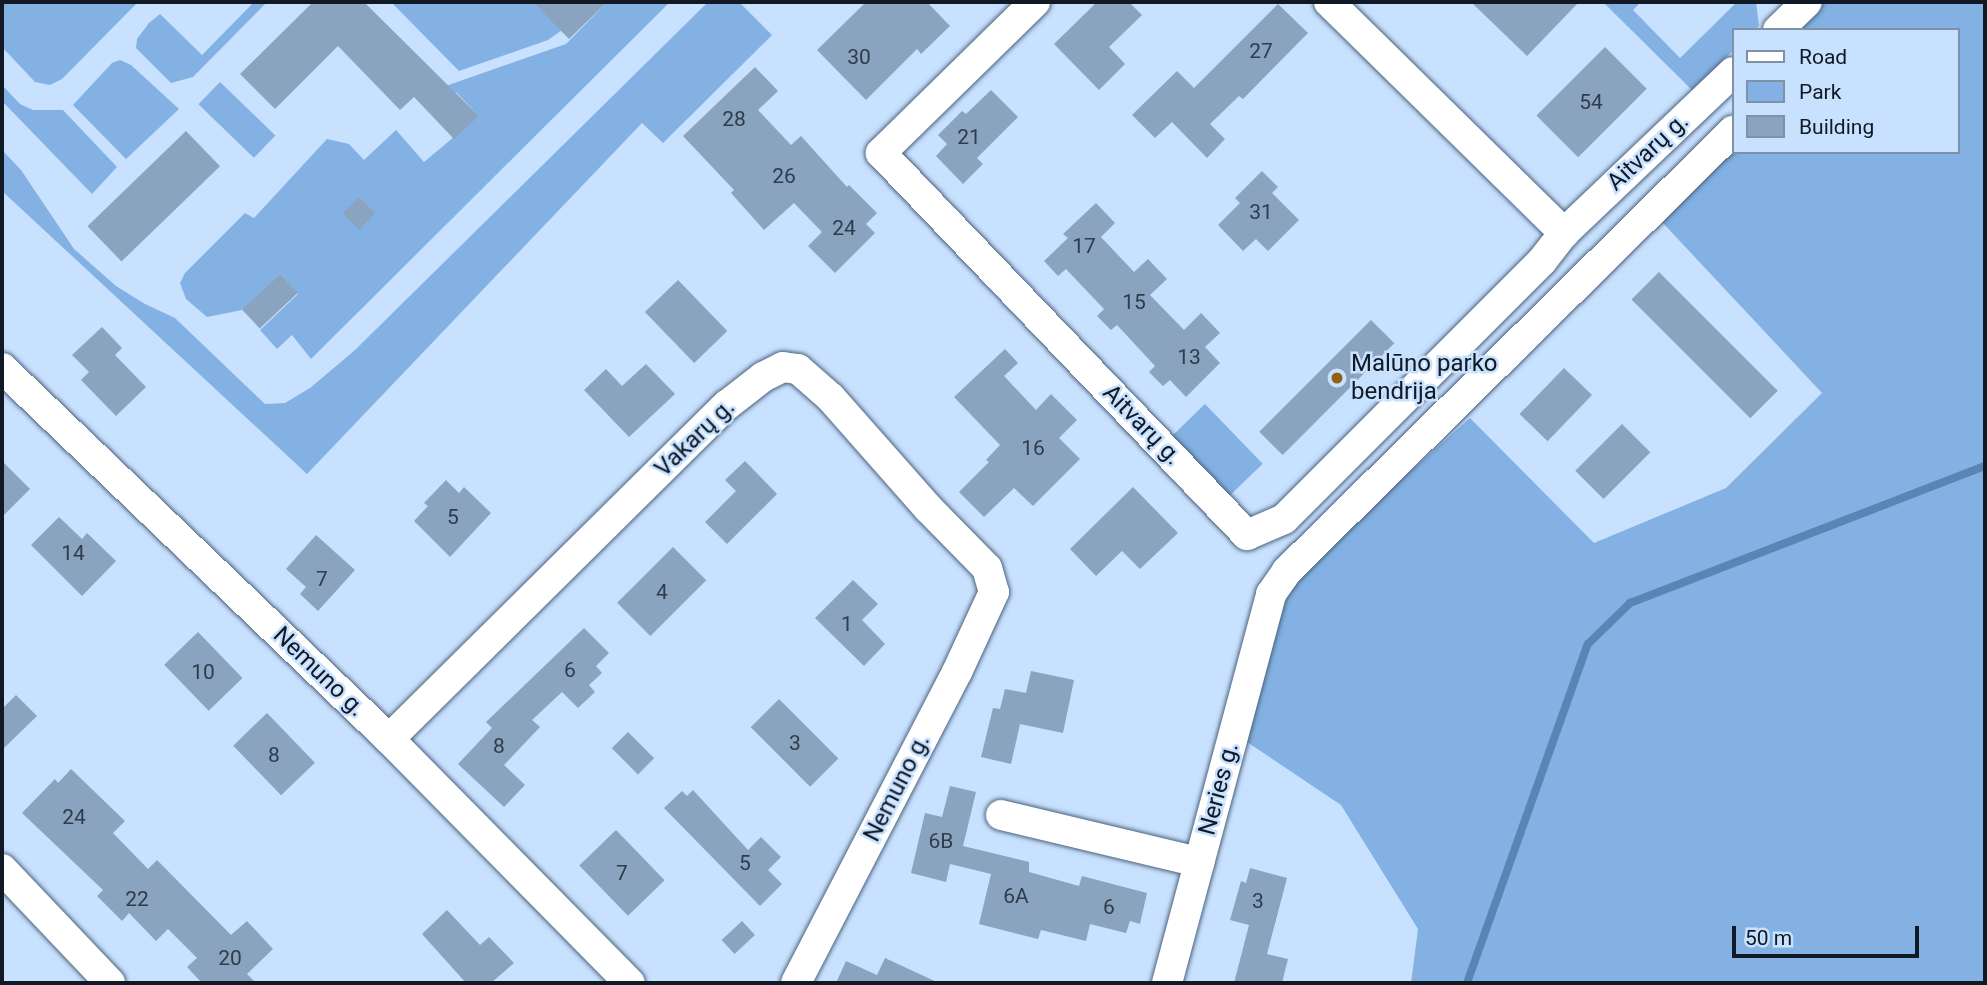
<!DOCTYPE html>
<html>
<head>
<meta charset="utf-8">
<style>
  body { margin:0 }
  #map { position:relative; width:1987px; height:985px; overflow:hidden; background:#c7e1ff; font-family:Roboto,sans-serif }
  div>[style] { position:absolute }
  .green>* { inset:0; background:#83b1e3; transform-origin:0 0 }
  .stream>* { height:8px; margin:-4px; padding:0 4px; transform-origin:4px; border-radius:4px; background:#5985b5 }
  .building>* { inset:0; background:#8aa3bf; transform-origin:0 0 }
  .roads { filter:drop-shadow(0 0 2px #4c637d) drop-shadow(0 0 2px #4c637d) }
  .minor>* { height:30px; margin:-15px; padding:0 15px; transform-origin:15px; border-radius:15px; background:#fff }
  .dots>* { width:19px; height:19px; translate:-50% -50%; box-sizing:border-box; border:4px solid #c7e1ff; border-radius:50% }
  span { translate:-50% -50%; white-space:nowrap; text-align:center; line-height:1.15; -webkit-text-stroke:5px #c7e1ff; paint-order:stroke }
  .number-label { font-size:21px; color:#2e3c4b }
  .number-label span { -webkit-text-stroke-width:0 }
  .street-label { font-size:24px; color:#101924 }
  .poi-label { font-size:24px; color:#101924 }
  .left { translate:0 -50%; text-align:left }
  .frame { position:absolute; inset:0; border:4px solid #101924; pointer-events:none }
  .legend { position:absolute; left:1732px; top:28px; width:228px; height:126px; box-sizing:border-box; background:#c7e1ff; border:2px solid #7e91a7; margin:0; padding:9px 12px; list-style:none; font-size:21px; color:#101924 }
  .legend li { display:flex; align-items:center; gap:14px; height:35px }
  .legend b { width:35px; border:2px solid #7e91a7 }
  .scale { position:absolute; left:1732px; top:926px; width:187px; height:32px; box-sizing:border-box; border:4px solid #101924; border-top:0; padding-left:9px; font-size:21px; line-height:24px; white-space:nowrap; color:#101924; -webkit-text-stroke:5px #c7e1ff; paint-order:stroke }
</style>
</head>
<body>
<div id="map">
  <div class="green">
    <div style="clip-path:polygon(2px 2px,138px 2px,62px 79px,50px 85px,35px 82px,2px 47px)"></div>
    <div style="clip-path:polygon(254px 2px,267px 2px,193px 77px,171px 83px,136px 48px,137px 39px,149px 23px,160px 14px,202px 55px)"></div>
    <div style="clip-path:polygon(391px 2px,533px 2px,562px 30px,548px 40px,459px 71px)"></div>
    <div style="clip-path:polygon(607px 2px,670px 2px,311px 359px,292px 335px,277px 349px,260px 330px,298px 294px,280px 274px,242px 310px,207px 317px,186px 299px,180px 283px,185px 273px,245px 213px,254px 218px,327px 139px,349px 144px,364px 160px,396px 130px,424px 162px,479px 116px,456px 92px,450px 98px,440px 88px,566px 44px)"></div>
    <div style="clip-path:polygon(708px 2px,739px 2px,772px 35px,663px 143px,642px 123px,307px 474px,2px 191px,2px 150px,21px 170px,74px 249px,116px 286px,145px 304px,175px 318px,265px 404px,285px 403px,310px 388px,354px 351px)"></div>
    <div style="clip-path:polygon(1603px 2px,1641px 2px,1633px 10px,1680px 58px,1737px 2px,1756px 2px,1759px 26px,1755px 30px,1733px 30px,1733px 51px,1692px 90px)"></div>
    <div style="clip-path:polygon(1823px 2px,1985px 2px,1985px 983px,1411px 983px,1418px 929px,1341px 805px,1241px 738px,1287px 596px,1327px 546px,1470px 418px,1594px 543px,1726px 488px,1822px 393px,1662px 222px,1733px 148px,1733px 152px,1957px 152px,1957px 30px,1798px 30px,1797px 27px)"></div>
    <div style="clip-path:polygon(120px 60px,131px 65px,179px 109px,126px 159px,73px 105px,112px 63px)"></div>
    <div style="left:220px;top:82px;width:77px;height:31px;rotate:44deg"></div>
    <div style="clip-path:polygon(2px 85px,20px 104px,33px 110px,63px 110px,117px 167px,92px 194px,2px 101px)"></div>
    <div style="left:1205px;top:404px;width:83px;height:46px;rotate:46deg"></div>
  </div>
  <div class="stream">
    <div style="left:1467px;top:983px;width:360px;rotate:-70.4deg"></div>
    <div style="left:1588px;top:644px;width:59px;rotate:-44.3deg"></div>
    <div style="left:1630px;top:603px;width:381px;rotate:-21.1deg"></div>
  </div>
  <div class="building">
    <div style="clip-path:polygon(313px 2px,364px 2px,479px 116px,454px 139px,414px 97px,400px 110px,338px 46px,275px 109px,240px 74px)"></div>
    <div style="clip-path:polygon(533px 2px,607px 2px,569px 39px)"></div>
    <div style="clip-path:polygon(866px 2px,927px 2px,950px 26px,921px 54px,917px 49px,866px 100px,817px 50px)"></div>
    <div style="clip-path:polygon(1097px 2px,1129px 2px,1142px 15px,1109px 47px,1125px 64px,1099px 90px,1054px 44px)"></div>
    <div style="clip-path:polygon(1471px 2px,1579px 2px,1527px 56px)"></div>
    <div style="clip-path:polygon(1278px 4px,1308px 33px,1243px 99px,1239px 96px,1210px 124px,1225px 139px,1207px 158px,1172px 122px,1155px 138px,1132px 115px,1177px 71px,1194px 88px)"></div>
    <div style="left:1605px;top:47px;width:59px;height:97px;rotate:45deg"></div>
    <div style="clip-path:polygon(755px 67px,778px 91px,758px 110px,791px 145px,801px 136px,847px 187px,849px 185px,877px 213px,866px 224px,875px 233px,835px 273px,808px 246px,822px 232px,794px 203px,764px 230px,731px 193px,734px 190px,683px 136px)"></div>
    <div style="clip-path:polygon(991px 90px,1018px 117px,977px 158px,983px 164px,963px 184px,936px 156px,947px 144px,938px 135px,962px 111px,966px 114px)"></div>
    <div style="left:186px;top:131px;width:49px;height:137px;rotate:46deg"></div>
    <div style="clip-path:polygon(1262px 171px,1278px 187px,1272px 193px,1299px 220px,1268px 251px,1256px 239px,1243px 251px,1218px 225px,1240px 203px,1235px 198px)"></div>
    <div style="left:359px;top:197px;width:23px;height:23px;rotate:45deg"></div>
    <div style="clip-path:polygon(1096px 203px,1115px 223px,1101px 237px,1134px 272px,1148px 259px,1167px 279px,1150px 295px,1184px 330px,1201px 313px,1220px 333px,1205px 347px,1220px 363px,1186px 397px,1170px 380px,1163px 386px,1149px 372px,1155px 366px,1117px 325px,1111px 330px,1097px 316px,1104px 309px,1066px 269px,1058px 276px,1044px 261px,1068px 238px,1063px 234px)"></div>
    <div style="left:1659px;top:272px;width:168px;height:39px;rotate:45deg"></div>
    <div style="left:280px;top:274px;width:26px;height:52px;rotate:47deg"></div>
    <div style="left:678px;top:280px;width:71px;height:46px;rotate:46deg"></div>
    <div style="left:1371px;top:320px;width:33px;height:158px;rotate:45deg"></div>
    <div style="clip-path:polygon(102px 327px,122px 348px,115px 355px,146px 387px,116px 416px,81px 380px,89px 372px,72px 355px)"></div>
    <div style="clip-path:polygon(1005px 349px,1018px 363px,1004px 376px,1036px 410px,1051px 394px,1077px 420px,1059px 438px,1080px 459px,1033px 506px,1014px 488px,984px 517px,959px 492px,989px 462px,986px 460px,1000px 445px,954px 397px)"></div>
    <div style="clip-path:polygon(646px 364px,675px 394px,629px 437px,584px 390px,606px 369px,622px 386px)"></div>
    <div style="left:1564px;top:368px;width:39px;height:64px;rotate:44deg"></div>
    <div style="left:1622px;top:424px;width:40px;height:66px;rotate:45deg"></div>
    <div style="clip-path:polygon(2px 461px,30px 489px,2px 517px)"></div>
    <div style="clip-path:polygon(745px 461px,777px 494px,727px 544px,705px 522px,736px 491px,725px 480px)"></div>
    <div style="clip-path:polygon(446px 480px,459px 493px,464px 487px,491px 513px,450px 557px,414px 521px,428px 506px,424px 503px)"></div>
    <div style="clip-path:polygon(1133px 487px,1178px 533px,1140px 569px,1122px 551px,1096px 576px,1070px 549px)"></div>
    <div style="clip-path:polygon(59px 517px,82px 539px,87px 533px,116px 561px,82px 596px,31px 545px)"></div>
    <div style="clip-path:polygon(316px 535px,355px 570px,318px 611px,300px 594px,306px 587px,286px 569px)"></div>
    <div style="left:673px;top:547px;width:47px;height:79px;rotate:45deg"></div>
    <div style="clip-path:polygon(853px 580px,878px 604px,862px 620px,885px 644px,864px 666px,815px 618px)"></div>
    <div style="clip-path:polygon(584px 628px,609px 653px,596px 666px,602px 673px,589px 685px,595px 692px,578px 708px,562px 692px,532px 720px,540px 727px,504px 765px,525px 785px,504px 807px,458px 764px,492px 728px,486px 722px)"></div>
    <div style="left:198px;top:632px;width:64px;height:47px;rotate:46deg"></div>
    <div style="clip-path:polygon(1031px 671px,1074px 680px,1063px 733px,1020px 724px,1011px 764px,981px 757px,993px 708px,1000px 709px,1005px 689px,1026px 693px)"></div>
    <div style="clip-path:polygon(16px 695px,37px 716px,2px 750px,2px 709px)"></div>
    <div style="left:779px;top:699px;width:84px;height:40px;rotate:45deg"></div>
    <div style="left:267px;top:713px;width:69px;height:47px;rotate:46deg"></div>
    <div style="left:628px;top:732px;width:37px;height:23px;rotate:45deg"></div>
    <div style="clip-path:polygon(71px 769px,125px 821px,113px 833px,148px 869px,157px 860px,231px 935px,247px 921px,273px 949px,247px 974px,256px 983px,202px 983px,187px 967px,197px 958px,168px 929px,156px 941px,129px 913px,122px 921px,97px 896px,103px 890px,22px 813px,55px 779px,58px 783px)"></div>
    <div style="clip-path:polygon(950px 786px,976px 792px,963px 846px,1029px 862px,1029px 872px,1079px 886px,1082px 876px,1147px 893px,1140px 924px,1130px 921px,1126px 933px,1090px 924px,1086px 941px,1041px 930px,1038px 939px,979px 924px,991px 874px,950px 864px,946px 882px,911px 873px,925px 813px,942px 817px)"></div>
    <div style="clip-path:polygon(693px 790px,748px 850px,761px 837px,781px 857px,768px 870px,782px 884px,760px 906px,664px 808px,682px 791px,687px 796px)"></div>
    <div style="left:616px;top:830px;width:70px;height:51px;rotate:46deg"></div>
    <div style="clip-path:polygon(1250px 868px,1287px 878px,1267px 954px,1288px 959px,1282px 983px,1234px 983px,1249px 925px,1230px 920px,1241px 881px,1246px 883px)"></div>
    <div style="clip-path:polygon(447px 910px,480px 945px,489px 937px,514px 963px,491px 983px,466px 983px,422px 934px)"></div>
    <div style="left:742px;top:921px;width:19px;height:28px;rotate:47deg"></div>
    <div style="clip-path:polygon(885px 958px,939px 983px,836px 983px,846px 961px,877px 975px)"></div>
  </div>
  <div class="roads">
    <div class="minor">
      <div style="left:1035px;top:2px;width:216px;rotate:135.6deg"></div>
      <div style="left:881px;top:153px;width:529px;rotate:46.23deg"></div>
      <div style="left:1247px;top:535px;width:40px;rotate:-23.4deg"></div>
      <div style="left:1284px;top:519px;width:365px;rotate:-45deg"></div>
      <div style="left:1542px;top:261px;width:36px;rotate:-52deg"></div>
      <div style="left:1564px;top:233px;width:233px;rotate:-43.6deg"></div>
      <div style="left:1329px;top:2px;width:330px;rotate:44.5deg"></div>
      <div style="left:1778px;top:30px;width:40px;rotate:-44deg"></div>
      <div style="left:2px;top:368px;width:536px;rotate:43.79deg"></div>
      <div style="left:389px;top:739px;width:343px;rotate:45.4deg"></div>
      <div style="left:389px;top:739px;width:475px;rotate:-44.7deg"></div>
      <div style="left:727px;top:405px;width:46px;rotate:-37.9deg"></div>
      <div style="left:763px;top:377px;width:22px;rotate:-27deg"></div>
      <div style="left:783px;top:367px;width:15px;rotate:8deg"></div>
      <div style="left:798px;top:369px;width:44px;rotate:41.3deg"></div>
      <div style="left:831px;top:398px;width:147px;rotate:48.6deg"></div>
      <div style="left:928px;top:508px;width:84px;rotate:45.5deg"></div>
      <div style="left:987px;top:568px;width:25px;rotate:74deg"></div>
      <div style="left:994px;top:592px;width:88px;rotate:114.8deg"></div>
      <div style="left:957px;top:672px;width:350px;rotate:117.4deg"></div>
      <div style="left:1001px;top:815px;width:204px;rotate:13.4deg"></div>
      <div style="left:2px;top:869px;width:157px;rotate:46.5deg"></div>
      <div style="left:1167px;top:983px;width:403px;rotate:-75deg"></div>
      <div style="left:1271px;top:594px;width:28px;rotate:-55deg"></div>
      <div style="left:1287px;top:571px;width:627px;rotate:-44.61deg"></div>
    </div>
  </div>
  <div class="dots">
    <div style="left:1337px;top:378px;background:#936112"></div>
  </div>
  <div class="number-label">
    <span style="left:1261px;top:51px">27</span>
    <span style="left:859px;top:57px">30</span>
    <span style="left:1591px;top:102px">54</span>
    <span style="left:734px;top:119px">28</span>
    <span style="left:969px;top:137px">21</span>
    <span style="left:784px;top:176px">26</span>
    <span style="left:1261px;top:212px">31</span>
    <span style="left:844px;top:228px">24</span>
    <span style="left:1084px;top:246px">17</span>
    <span style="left:1134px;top:302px">15</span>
    <span style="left:1189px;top:357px">13</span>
    <span style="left:1033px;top:448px">16</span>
    <span style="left:453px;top:517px">5</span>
    <span style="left:73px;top:553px">14</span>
    <span style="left:322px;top:579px">7</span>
    <span style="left:662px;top:592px">4</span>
    <span style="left:847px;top:624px">1</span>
    <span style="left:570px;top:670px">6</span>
    <span style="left:203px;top:672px">10</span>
    <span style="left:795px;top:743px">3</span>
    <span style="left:499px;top:746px">8</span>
    <span style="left:274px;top:755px">8</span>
    <span style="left:74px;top:817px">24</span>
    <span style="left:941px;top:841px">6B</span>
    <span style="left:745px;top:863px">5</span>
    <span style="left:622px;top:873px">7</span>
    <span style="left:1016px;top:896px">6A</span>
    <span style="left:137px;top:899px">22</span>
    <span style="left:1258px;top:901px">3</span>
    <span style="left:1109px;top:907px">6</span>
    <span style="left:230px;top:958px">20</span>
  </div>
  <div class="street-label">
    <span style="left:1648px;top:152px;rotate:-43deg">Aitvarų g.</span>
    <span style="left:1142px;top:425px;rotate:46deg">Aitvarų g.</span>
    <span style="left:695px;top:438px;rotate:-44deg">Vakarų g.</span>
    <span style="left:319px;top:672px;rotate:44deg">Nemuno g.</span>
    <span style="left:897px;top:788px;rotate:-63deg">Nemuno g.</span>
    <span style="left:1219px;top:789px;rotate:-75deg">Neries g.</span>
  </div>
  <div class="poi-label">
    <span class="left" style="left:1351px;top:378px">Malūno parko<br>bendrija</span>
  </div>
  <div class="frame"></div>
  <ul class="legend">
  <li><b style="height:9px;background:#fff"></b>Road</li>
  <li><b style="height:19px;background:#83b1e3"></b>Park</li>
  <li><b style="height:19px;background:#8aa3bf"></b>Building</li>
  </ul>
  <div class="scale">50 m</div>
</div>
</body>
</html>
